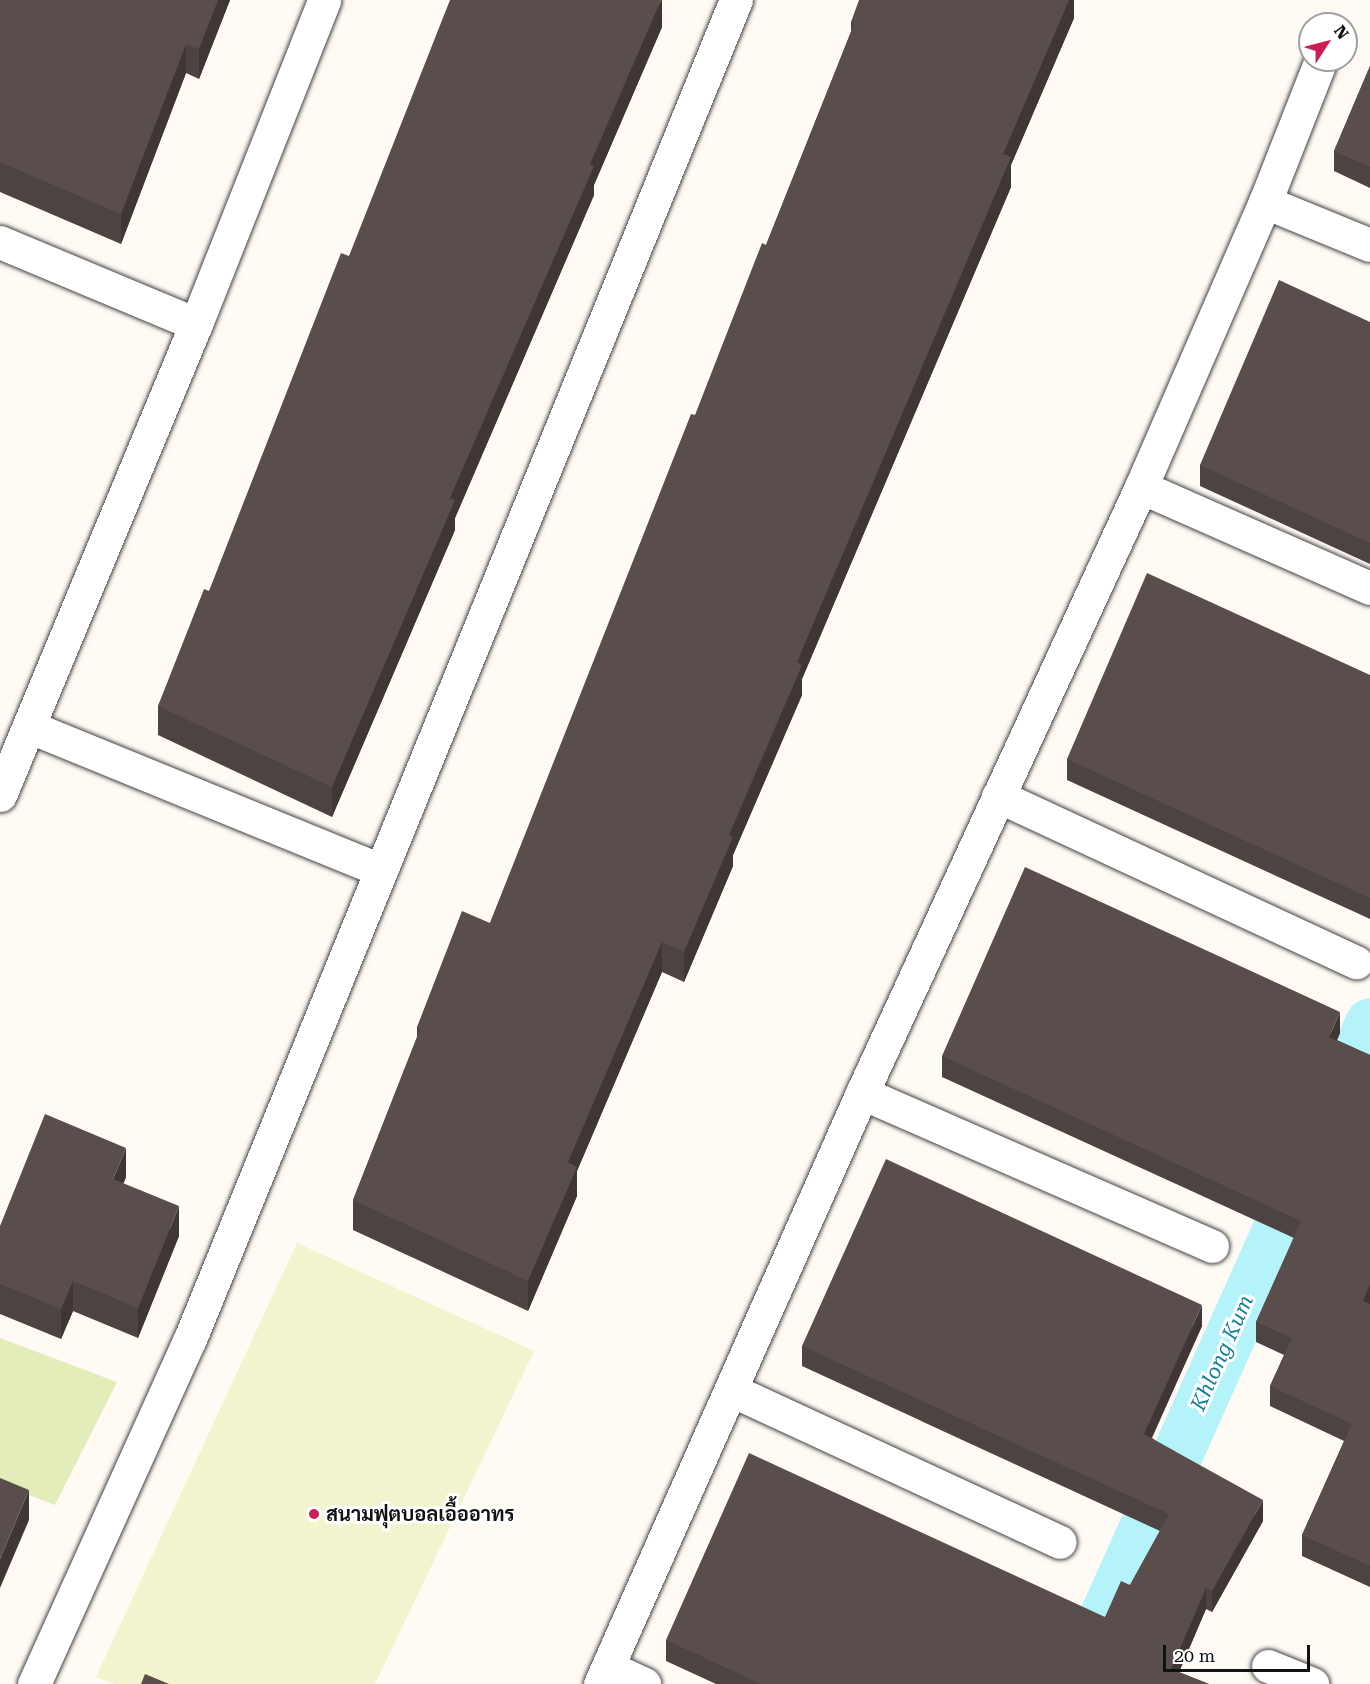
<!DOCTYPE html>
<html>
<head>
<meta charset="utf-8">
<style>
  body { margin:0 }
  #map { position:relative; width:1370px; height:1684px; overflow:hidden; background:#fffaf4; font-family:"Roboto Serif",Sarabun,serif }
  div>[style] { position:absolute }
  .green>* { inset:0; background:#e2edba }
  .pitch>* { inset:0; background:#f1f4cd }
  .canal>* { height:51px; margin:-25.5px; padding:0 25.5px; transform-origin:25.5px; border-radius:25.5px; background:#b5f3fa }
  .roads { filter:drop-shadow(0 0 2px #444) drop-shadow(0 0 2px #444) }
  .street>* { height:33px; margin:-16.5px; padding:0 16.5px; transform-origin:16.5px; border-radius:16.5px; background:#fff }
  .wall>* { inset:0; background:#4d4341 }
  .shaded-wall>* { inset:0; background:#3f3735 }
  .building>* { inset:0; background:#5a4e4c }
  .dots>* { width:16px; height:16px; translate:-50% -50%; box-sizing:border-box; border:3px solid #fff; border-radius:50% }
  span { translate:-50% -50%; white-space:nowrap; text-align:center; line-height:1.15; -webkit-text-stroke:6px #fff; paint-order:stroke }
  .poi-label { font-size:20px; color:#111; font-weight:700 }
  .left { translate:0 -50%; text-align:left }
  .water-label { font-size:21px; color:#0f7f96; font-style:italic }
  .north { position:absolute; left:1298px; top:12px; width:60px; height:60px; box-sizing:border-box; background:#fff; border:2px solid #a0a0a0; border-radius:50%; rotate:54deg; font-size:16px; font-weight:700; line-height:24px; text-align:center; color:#111 }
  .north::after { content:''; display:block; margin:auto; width:21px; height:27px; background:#cc1d54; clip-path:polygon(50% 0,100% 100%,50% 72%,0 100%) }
  .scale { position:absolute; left:1163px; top:1645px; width:147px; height:27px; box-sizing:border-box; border:3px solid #111; border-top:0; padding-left:8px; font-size:18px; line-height:21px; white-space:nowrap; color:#111; -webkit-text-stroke:4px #fff; paint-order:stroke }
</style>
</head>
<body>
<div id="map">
  <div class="green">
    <div style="clip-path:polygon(0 1338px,117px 1382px,55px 1505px,0 1484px)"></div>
  </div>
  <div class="pitch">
    <div style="clip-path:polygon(297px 1243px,534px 1351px,375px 1684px,115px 1684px,96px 1677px)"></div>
  </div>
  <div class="canal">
    <div style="left:1074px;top:1684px;width:724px;rotate:-65.88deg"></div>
  </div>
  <div class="roads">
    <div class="street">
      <div style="left:1265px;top:202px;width:113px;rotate:22.3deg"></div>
      <div style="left:0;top:242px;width:212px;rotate:22.7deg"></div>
      <div style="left:1141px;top:487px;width:250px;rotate:23.8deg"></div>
      <div style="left:30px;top:727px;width:379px;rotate:22.2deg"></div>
      <div style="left:0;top:795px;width:510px;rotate:-67.41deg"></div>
      <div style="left:196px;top:324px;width:348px;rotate:-68.4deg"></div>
      <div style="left:998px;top:796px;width:395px;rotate:24.9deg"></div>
      <div style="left:862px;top:1093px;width:382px;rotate:23.6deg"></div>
      <div style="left:731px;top:1390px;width:362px;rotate:24.8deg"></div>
      <div style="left:1268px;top:1666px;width:48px;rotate:22.2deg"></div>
      <div style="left:608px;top:1667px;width:40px;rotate:25deg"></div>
      <div style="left:34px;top:1684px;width:379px;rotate:-65.7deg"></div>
      <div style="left:190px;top:1339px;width:1446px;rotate:-67.82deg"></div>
      <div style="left:600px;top:1684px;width:646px;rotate:-66.09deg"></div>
      <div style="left:862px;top:1093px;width:667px;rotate:-65.28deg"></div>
      <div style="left:1141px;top:487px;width:311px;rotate:-66.5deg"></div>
      <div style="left:1265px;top:202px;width:153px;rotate:-68.5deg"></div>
    </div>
  </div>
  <div class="wall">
    <div style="clip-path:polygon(0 0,230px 0,199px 79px,186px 73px,121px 244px,0 192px)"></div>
    <div style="clip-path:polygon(662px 0,662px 27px,594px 185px,594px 195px,455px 518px,455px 530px,332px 817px,158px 735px,158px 706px,209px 591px)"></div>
    <div style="clip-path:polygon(1074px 0,1074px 18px,1011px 165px,1011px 187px,802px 679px,802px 695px,733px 855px,733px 866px,684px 982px,662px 972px,577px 1171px,577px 1196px,528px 1311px,353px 1230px,353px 1200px,417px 1038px,417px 1027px,490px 923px,766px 245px,851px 32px,851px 22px)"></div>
    <div style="clip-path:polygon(1370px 66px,1370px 188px,1334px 171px,1334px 151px)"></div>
    <div style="clip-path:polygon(1370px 322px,1370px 564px,1200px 486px,1200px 465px)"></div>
    <div style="clip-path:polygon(1370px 675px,1370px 919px,1067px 780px,1067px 759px)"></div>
    <div style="clip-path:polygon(1340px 1033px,1337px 1040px,1370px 1055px,1370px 1587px,1302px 1556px,1302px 1535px,1344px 1441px,1270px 1406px,1270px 1386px,1284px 1355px,1256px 1342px,1256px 1322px,1294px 1238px,942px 1077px,942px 1056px)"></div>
    <div style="clip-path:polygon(126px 1177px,123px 1184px,179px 1236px,138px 1338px,73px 1311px,61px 1339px,0 1314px,0 1226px)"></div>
    <div style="clip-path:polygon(1202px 1326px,1152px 1438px,1263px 1521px,1212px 1612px,1206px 1609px,1179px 1672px,1209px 1684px,716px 1684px,666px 1661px,666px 1640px,1105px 1617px,1130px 1585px,1160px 1531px,802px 1366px,802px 1346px)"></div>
  </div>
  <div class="shaded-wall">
    <div style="clip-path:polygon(218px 0,230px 0,199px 79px,199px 49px)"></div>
    <div style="clip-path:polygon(661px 0,662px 0,662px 27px,594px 185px,594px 195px,455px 518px,455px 530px,332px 817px,332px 787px,450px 498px,590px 164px)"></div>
    <div style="clip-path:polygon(1069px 0,1074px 0,1074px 18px,1011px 165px,1011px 187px,802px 679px,802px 695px,733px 855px,733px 866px,684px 982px,684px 952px,797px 662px,1003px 154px)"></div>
    <div style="clip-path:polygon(186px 44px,186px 73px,121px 244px,121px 214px)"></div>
    <div style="clip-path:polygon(662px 942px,662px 972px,577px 1171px,577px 1196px,528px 1311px,528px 1281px,568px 1162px)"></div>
    <div style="clip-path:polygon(1340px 1012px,1340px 1033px,1329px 1058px,1329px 1037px)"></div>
    <div style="clip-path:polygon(126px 1148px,126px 1177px,113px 1209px,113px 1179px)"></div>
    <div style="clip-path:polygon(179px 1206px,179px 1236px,138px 1338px,138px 1308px)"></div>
    <div style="clip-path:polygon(73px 1281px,73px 1311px,61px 1339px,61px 1309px)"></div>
    <div style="clip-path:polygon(1370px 1284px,1370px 1305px,1363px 1301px)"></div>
    <div style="clip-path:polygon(1202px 1305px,1202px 1326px,1144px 1454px,1144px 1434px)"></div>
    <div style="clip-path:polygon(29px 1490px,29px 1520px,0 1588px,0 1559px)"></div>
    <div style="clip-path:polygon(1263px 1500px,1263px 1521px,1212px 1612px,1212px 1591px)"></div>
    <div style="clip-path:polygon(1206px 1588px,1206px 1609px,1174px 1684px,1171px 1669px)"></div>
  </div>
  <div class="building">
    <div style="clip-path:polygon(0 0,218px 0,199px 49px,186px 44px,121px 214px,0 162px)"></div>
    <div style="clip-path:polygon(450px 0,661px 0,590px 164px,594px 166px,450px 498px,455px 500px,332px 787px,158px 706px,204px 589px,209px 591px,341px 253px,349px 256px)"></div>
    <div style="clip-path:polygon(859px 0,1069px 0,1003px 154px,1011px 157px,797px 662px,802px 665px,729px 835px,733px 837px,684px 952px,662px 942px,568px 1162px,577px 1167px,528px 1281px,353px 1200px,420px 1029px,417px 1027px,462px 911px,490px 923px,691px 414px,695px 415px,762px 243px,766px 245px,854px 24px,851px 22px)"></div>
    <div style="clip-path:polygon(1370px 66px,1370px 167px,1334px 151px)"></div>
    <div style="clip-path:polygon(1279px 280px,1370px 322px,1370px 543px,1200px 465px)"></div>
    <div style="clip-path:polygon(1147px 573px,1370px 675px,1370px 898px,1067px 759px)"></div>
    <div style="clip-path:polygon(1025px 867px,1340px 1012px,1329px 1037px,1370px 1055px,1370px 1284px,1363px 1301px,1370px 1304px,1370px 1566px,1302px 1535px,1352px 1424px,1270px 1386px,1292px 1338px,1256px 1322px,1301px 1221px,942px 1056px)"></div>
    <div style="clip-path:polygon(45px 1114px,126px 1148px,113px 1179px,179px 1206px,138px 1308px,73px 1281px,61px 1309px,0 1284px,0 1226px)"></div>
    <div style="clip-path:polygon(886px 1159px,1202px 1305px,1144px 1434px,1263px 1500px,1212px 1591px,1206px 1588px,1171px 1669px,1209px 1684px,761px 1684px,666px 1640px,749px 1453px,1105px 1617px,1121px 1581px,1130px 1585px,1169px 1514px,802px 1346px)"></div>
    <div style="clip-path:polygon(0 1478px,29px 1490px,0 1559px)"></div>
    <div style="clip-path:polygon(145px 1674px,169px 1684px,141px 1684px)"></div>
  </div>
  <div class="dots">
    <div style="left:314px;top:1514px;background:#cc1d54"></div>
  </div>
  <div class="poi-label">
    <span class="left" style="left:326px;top:1514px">สนามฟุตบอลเอื้ออาทร</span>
  </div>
  <div class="water-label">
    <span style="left:1222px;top:1353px;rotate:-66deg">Khlong Kum</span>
  </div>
  <div class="north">N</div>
  <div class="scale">20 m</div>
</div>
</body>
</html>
